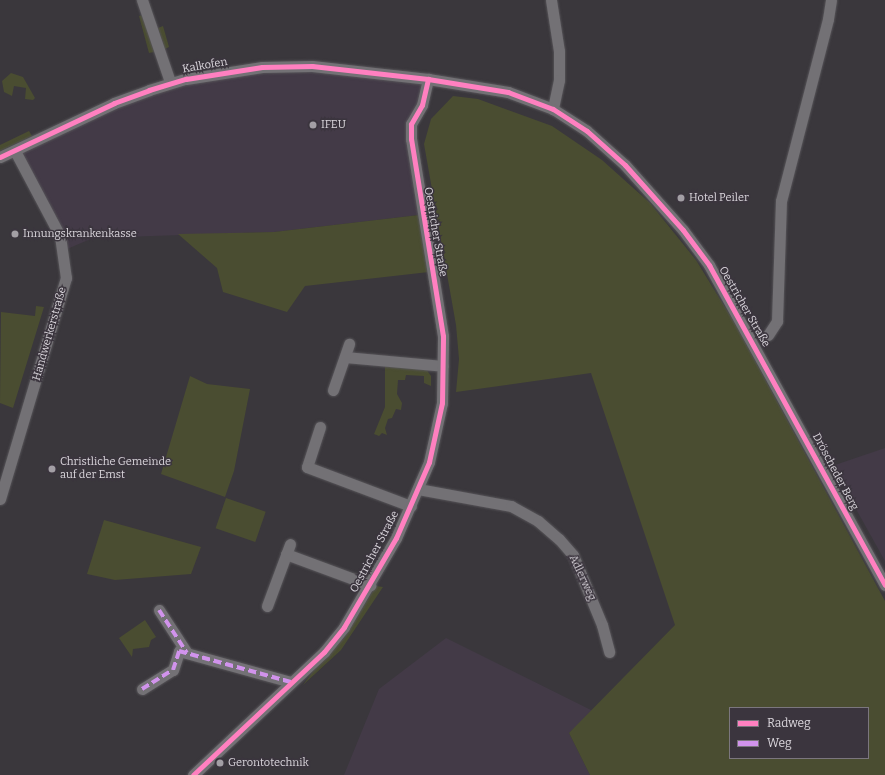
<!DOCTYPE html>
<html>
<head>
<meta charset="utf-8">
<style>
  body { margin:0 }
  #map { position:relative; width:885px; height:775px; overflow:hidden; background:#3a373c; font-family:Bitter,serif }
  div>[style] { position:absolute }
  .built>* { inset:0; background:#433a47 }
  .green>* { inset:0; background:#4a4d31; transform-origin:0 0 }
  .roads { filter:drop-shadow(0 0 1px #565458) drop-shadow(0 0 1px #565458) }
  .street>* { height:11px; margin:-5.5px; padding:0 5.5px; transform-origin:5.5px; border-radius:5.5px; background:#737175 }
  .quiet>* { height:4px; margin-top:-2px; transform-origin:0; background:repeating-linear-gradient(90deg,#d193ec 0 8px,transparent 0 12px) }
  .cycleway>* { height:5px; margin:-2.5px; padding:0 2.5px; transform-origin:2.5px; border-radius:2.5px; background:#ff80c0 }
  .dots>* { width:11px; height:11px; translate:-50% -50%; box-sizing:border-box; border:2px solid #3b353e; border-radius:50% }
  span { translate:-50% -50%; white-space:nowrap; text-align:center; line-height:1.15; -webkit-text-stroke:3px #3b353e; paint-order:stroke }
  .street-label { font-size:11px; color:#dbd7dd }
  .poi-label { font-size:11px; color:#dbd7dd }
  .left { translate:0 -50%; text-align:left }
  .legend { position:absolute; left:729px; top:707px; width:140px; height:52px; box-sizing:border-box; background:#3b353e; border:1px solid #7b767e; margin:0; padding:5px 7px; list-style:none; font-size:12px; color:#dbd7dd }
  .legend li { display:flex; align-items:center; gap:8px; height:20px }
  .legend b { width:20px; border:1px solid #7b767e }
</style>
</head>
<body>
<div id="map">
  <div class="built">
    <div style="clip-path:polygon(279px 68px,426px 81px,409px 124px,419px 215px,274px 232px,93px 238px,67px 249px,18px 152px,47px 136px,173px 85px)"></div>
    <div style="clip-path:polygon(885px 448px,885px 561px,832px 466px)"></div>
    <div style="clip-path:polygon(446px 638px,593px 711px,569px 733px,590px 775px,344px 775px,379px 689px)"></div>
  </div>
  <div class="green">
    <div style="clip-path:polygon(143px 15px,154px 52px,149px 53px,139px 16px)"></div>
    <div style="clip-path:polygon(163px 26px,169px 47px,165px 49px,158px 28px)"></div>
    <div style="clip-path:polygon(11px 73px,23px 77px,35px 98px,33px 100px,25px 99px,26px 88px,14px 86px,12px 96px,4px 92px,2px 81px)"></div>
    <div style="clip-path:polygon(evenodd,453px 96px,478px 99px,552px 126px,602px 160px,650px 203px,696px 260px,734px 322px,885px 601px,885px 775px,590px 775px,569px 733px,675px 625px,591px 373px,456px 392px,459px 359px,456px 325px,424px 144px,431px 119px,453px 96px,730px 708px,868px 708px,868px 758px,730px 758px,730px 708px)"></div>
    <div style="clip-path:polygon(29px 131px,32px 136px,0 151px,0 145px)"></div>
    <div style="clip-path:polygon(419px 215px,429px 272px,305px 286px,287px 312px,223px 292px,217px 268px,178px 234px,274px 232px)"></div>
    <div style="clip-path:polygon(36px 306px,44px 307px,13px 408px,0 403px,1px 312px,35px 316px)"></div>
    <div style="clip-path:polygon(385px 366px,426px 369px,431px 376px,431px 386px,424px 383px,424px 376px,406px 375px,405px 380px,398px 380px,397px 394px,402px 403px,401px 410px,396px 409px,392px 418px,388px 419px,385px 428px,387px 435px,382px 433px,379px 436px,374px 434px,385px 407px)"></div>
    <div style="clip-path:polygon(190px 376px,207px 384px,250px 389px,234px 471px,225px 497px,161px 474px)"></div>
    <div style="left:226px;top:498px;width:42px;height:32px;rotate:19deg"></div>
    <div style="clip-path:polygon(104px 520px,201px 547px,191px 574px,115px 580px,87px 574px)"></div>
    <div style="clip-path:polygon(376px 586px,383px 587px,341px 650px,303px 685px,317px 666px,344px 638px)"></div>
    <div style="clip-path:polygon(145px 620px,156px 637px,151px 640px,149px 647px,133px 649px,132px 657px,119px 638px)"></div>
  </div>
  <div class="roads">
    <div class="street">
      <div style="left:142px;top:0;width:87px;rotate:71.1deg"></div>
      <div style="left:551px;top:0;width:52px;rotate:81.1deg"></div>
      <div style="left:559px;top:51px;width:29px;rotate:90deg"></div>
      <div style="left:559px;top:80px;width:30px;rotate:102deg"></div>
      <div style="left:0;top:157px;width:126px;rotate:-25.3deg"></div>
      <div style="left:114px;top:103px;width:37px;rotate:-20deg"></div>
      <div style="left:149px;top:90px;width:39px;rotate:-17deg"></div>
      <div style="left:186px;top:79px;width:77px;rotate:-9deg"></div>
      <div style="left:262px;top:67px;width:50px;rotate:-1.1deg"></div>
      <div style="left:312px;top:66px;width:117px;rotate:6.4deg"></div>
      <div style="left:428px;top:79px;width:81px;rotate:9.2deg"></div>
      <div style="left:508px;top:92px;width:48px;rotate:20.7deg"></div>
      <div style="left:553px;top:109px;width:40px;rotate:32.9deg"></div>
      <div style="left:587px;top:131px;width:51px;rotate:41.8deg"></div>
      <div style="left:625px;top:165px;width:87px;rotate:48.3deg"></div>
      <div style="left:683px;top:230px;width:44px;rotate:53.4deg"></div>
      <div style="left:709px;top:265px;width:365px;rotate:61.2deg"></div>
      <div style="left:768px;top:335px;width:17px;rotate:-57deg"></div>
      <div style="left:777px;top:321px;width:120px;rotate:-88.1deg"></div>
      <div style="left:781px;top:201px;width:188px;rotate:-75.5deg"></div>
      <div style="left:828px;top:19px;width:19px;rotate:-81deg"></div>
      <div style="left:345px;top:357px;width:98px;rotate:5.2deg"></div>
      <div style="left:333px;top:390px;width:49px;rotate:-70.8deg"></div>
      <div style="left:320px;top:427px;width:42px;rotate:108deg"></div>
      <div style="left:307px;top:467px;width:111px;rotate:20.6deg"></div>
      <div style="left:418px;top:489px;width:95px;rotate:10.4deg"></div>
      <div style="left:511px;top:506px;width:31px;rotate:29deg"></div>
      <div style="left:538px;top:521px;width:28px;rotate:41deg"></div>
      <div style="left:559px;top:539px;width:21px;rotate:49deg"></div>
      <div style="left:573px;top:555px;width:76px;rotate:67.5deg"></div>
      <div style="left:602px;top:625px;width:28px;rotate:75deg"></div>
      <div style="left:0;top:499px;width:231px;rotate:-73.4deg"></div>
      <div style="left:66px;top:278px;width:42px;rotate:-98.1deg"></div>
      <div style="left:60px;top:236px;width:96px;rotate:-117.9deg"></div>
      <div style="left:286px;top:554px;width:90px;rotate:20.3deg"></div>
      <div style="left:267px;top:606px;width:66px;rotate:-69.6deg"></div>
      <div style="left:159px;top:610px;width:51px;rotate:56.9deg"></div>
      <div style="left:142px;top:689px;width:36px;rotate:-32deg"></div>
      <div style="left:173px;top:670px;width:20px;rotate:-72deg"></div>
      <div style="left:179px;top:651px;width:116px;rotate:15.5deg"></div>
      <div style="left:193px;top:775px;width:180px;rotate:-43.2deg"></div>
      <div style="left:324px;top:652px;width:32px;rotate:-51deg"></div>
      <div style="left:344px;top:627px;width:103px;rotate:-59.7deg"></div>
      <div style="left:396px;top:538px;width:83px;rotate:-66.5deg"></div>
      <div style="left:429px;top:462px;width:60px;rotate:-77.6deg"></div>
      <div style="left:442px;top:403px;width:67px;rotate:-89.1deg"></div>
      <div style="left:443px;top:336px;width:200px;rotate:-99.2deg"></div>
      <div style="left:411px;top:139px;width:15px;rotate:-90deg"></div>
      <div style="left:411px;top:124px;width:22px;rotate:-60deg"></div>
      <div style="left:422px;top:105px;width:27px;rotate:-77deg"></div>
    </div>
  </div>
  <div class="quiet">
    <div style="left:159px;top:610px;width:51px;rotate:56.9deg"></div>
    <div style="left:142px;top:689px;width:36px;rotate:-32deg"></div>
    <div style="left:173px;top:670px;width:20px;rotate:-72deg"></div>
    <div style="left:179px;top:651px;width:116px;rotate:15.5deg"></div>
  </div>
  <div class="cycleway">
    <div style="left:0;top:157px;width:126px;rotate:-25.3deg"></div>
    <div style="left:114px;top:103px;width:37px;rotate:-20deg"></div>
    <div style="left:149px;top:90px;width:39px;rotate:-17deg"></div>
    <div style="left:186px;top:79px;width:77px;rotate:-9deg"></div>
    <div style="left:262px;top:67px;width:50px;rotate:-1.1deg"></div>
    <div style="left:312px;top:66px;width:117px;rotate:6.4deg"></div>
    <div style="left:428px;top:79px;width:81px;rotate:9.2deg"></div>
    <div style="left:508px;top:92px;width:48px;rotate:20.7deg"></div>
    <div style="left:553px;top:109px;width:40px;rotate:32.9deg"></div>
    <div style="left:587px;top:131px;width:51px;rotate:41.8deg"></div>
    <div style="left:625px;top:165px;width:87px;rotate:48.3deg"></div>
    <div style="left:683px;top:230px;width:44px;rotate:53.4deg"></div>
    <div style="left:709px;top:265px;width:365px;rotate:61.2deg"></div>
    <div style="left:193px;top:775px;width:180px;rotate:-43.2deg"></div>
    <div style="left:324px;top:652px;width:32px;rotate:-51deg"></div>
    <div style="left:344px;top:627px;width:103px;rotate:-59.7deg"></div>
    <div style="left:396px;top:538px;width:83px;rotate:-66.5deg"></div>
    <div style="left:429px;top:462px;width:60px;rotate:-77.6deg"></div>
    <div style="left:442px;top:403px;width:67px;rotate:-89.1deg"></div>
    <div style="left:443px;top:336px;width:200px;rotate:-99.2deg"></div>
    <div style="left:411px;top:139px;width:15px;rotate:-90deg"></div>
    <div style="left:411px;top:124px;width:22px;rotate:-60deg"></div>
    <div style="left:422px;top:105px;width:27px;rotate:-77deg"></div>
  </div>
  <div class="dots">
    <div style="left:313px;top:125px;background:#a39fa5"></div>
    <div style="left:681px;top:198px;background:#a39fa5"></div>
    <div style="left:15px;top:234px;background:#a39fa5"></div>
    <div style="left:52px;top:469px;background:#a39fa5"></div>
    <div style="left:220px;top:763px;background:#a39fa5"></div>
  </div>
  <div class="street-label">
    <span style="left:205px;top:66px;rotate:-10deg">Kalkofen</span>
    <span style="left:435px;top:232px;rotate:80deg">Oestricher Straße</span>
    <span style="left:744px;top:307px;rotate:60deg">Oestricher Straße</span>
    <span style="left:50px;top:334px;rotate:-74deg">Handwerkerstraße</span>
    <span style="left:835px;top:472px;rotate:62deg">Dröscheder Berg</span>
    <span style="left:375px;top:552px;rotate:-62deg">Oestricher Straße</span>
    <span style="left:582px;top:578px;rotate:65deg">Adlerweg</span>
  </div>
  <div class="poi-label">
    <span class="left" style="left:321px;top:125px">IFEU</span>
    <span class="left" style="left:689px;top:198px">Hotel Peiler</span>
    <span class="left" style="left:23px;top:234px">Innungskrankenkasse</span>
    <span class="left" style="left:60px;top:469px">Christliche Gemeinde<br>auf der Emst</span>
    <span class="left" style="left:228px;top:763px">Gerontotechnik</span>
  </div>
  <ul class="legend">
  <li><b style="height:5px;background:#ff80c0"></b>Radweg</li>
  <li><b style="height:5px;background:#d193ec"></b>Weg</li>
  </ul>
</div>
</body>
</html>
